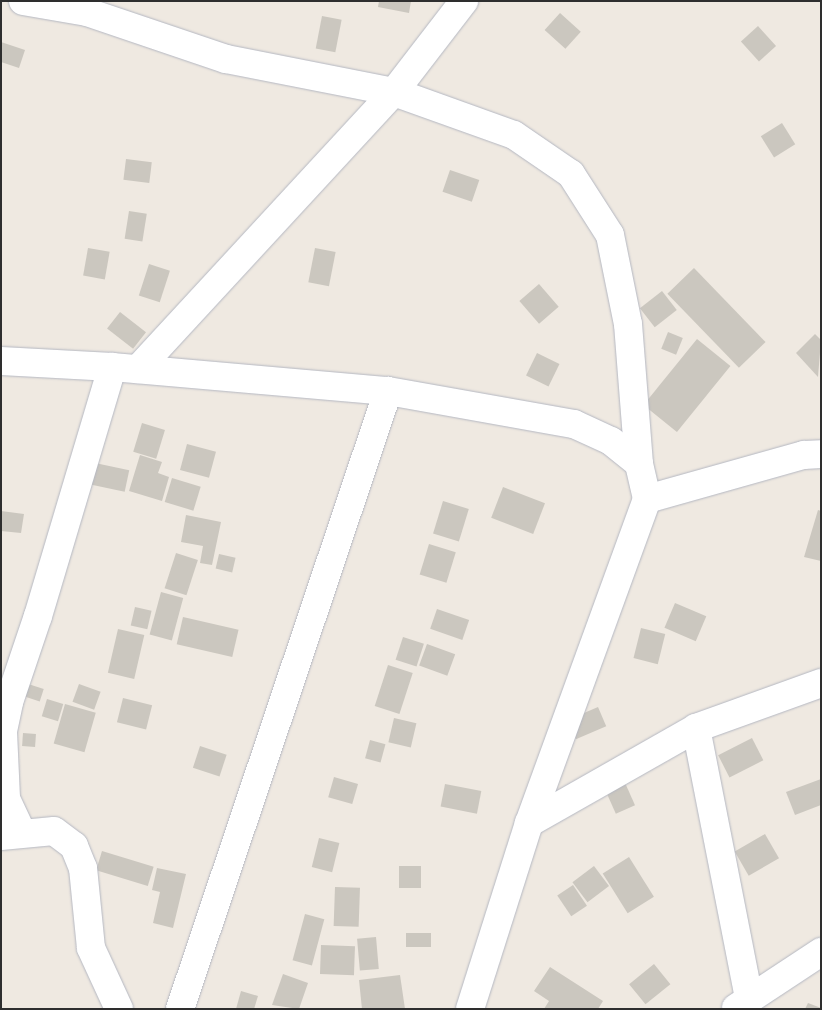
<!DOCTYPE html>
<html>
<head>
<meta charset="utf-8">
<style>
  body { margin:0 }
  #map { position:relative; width:822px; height:1010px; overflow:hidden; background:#efe9e1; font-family:"Source Sans 3",sans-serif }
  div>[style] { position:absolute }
  .building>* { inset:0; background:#cbc7bf; transform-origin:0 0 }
  .roads { filter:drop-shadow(0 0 1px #b4b7c1) drop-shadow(0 0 1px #b4b7c1) }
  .minor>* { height:28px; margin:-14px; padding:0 14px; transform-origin:14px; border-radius:14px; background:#fff }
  span { translate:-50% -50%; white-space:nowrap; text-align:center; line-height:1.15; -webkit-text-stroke:4.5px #fff; paint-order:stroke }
  .frame { position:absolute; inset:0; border:2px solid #2e2e2e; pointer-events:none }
</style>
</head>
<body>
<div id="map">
  <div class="building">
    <div style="clip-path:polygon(379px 1px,411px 1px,409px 13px,378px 7px)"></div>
    <div style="left:560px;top:13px;width:28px;height:23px;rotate:42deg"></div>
    <div style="left:322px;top:16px;width:20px;height:33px;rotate:11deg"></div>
    <div style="left:758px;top:26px;width:27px;height:23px;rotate:48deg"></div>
    <div style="clip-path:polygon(1px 42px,25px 50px,19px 68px,1px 62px)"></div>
    <div style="left:782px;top:123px;width:25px;height:25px;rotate:58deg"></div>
    <div style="left:126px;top:159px;width:26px;height:21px;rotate:7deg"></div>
    <div style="left:450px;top:170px;width:31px;height:23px;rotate:19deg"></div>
    <div style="left:129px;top:211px;width:18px;height:28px;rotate:9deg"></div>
    <div style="left:88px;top:248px;width:22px;height:28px;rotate:10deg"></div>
    <div style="left:315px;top:248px;width:21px;height:35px;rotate:11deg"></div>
    <div style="left:149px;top:264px;width:22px;height:33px;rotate:18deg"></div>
    <div style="left:694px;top:268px;width:103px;height:37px;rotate:46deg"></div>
    <div style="left:539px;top:284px;width:30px;height:26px;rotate:49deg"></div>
    <div style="left:662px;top:291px;width:24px;height:28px;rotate:52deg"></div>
    <div style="left:120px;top:312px;width:33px;height:21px;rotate:38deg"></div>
    <div style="left:668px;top:332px;width:16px;height:18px;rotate:22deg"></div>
    <div style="clip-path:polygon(815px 334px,821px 340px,818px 377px,796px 353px)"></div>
    <div style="left:697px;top:339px;width:43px;height:85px;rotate:39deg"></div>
    <div style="left:537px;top:353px;width:25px;height:25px;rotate:26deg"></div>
    <div style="left:142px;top:423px;width:24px;height:30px;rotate:17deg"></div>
    <div style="left:187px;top:444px;width:30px;height:27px;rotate:15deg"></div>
    <div style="clip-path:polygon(140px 455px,162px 462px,158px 473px,169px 477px,162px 501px,129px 491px)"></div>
    <div style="left:95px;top:463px;width:35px;height:22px;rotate:12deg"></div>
    <div style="left:172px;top:478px;width:30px;height:25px;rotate:17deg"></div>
    <div style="left:503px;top:487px;width:45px;height:33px;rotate:21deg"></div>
    <div style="left:443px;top:501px;width:27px;height:34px;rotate:17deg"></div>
    <div style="clip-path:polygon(818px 510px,821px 511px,821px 561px,804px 557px)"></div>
    <div style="clip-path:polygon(1px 511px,24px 514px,21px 533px,1px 531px)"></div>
    <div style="clip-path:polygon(186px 515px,221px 522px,212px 565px,200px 563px,203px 546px,181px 542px)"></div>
    <div style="left:429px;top:544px;width:28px;height:32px;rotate:17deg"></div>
    <div style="left:176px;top:553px;width:23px;height:37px;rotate:18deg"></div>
    <div style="left:219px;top:554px;width:17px;height:15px;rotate:13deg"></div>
    <div style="left:161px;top:592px;width:23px;height:44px;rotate:15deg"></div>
    <div style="left:675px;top:603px;width:34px;height:27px;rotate:23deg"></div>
    <div style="left:135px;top:607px;width:17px;height:19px;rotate:13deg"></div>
    <div style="left:437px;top:609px;width:34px;height:21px;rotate:19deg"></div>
    <div style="left:183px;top:617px;width:57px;height:28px;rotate:13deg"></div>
    <div style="left:641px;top:628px;width:25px;height:31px;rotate:14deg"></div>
    <div style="left:118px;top:629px;width:27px;height:45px;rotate:13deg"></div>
    <div style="left:403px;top:637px;width:22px;height:24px;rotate:18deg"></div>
    <div style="left:427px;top:644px;width:30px;height:23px;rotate:20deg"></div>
    <div style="left:388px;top:665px;width:26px;height:43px;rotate:18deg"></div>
    <div style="left:19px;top:681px;width:26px;height:13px;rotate:18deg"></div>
    <div style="left:79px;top:684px;width:23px;height:19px;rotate:20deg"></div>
    <div style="left:123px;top:698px;width:30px;height:25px;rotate:14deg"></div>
    <div style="left:47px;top:699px;width:17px;height:18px;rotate:17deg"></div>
    <div style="left:65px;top:704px;width:32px;height:41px;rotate:16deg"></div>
    <div style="left:598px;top:707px;width:21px;height:33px;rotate:67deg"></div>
    <div style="left:394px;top:718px;width:23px;height:25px;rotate:13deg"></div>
    <div style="left:23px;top:733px;width:13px;height:13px;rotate:4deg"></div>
    <div style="left:752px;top:738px;width:25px;height:38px;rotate:63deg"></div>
    <div style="left:370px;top:740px;width:16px;height:19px;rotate:15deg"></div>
    <div style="left:200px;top:746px;width:28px;height:23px;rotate:18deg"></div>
    <div style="left:622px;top:776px;width:32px;height:21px;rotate:66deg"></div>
    <div style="left:334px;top:777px;width:25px;height:21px;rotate:16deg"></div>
    <div style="clip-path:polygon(821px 779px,821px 805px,795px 815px,786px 792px)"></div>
    <div style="left:445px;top:784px;width:37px;height:23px;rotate:11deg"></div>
    <div style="left:765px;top:834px;width:28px;height:35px;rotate:60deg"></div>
    <div style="left:319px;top:838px;width:21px;height:30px;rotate:14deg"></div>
    <div style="left:102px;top:851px;width:54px;height:20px;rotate:17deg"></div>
    <div style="left:629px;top:857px;width:47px;height:31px;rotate:58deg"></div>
    <div style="left:399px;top:866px;width:22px;height:22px"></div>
    <div style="left:594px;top:866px;width:25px;height:27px;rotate:53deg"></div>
    <div style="clip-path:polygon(157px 868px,186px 874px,173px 928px,153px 923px,160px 892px,152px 890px)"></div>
    <div style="left:573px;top:885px;width:25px;height:19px;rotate:56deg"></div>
    <div style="left:335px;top:887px;width:25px;height:39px;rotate:2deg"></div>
    <div style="left:305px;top:914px;width:20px;height:48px;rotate:15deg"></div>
    <div style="left:406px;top:933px;width:25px;height:14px"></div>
    <div style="left:376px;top:937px;width:32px;height:19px;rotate:85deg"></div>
    <div style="left:321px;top:945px;width:34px;height:29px;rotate:2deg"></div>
    <div style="left:654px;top:964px;width:26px;height:32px;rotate:51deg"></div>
    <div style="clip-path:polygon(550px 967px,603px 1001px,598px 1009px,544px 1009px,549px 1001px,534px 991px)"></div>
    <div style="clip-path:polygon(283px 974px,308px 983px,299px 1009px,272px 1005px)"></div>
    <div style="clip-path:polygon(400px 975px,405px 1009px,362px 1009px,359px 980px)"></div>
    <div style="clip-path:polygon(241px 991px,258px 996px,254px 1009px,236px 1009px)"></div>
    <div style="clip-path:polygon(808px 1003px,821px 1008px,821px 1009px,805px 1009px)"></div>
  </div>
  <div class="roads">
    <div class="minor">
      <div style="left:23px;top:1px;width:65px;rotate:9.8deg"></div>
      <div style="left:87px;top:12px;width:147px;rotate:18.7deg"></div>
      <div style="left:226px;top:59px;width:171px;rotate:11.1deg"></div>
      <div style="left:394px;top:92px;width:127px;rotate:19.7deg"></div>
      <div style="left:514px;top:135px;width:69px;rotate:34.4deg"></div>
      <div style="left:571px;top:174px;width:72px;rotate:57.4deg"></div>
      <div style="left:610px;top:235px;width:91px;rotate:78.6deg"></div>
      <div style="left:628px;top:324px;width:140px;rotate:85.5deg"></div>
      <div style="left:1px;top:361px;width:111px;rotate:3.1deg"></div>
      <div style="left:112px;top:367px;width:277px;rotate:5deg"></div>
      <div style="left:388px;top:391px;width:189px;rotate:10.1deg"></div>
      <div style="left:574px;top:424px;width:41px;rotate:24.7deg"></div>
      <div style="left:611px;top:441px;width:36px;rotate:39deg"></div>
      <div style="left:639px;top:464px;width:36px;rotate:77deg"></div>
      <div style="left:647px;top:499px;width:345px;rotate:110deg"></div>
      <div style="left:529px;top:823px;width:195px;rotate:107.6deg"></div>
      <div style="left:138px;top:369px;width:377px;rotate:-47.3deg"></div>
      <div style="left:394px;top:92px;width:115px;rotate:-52.4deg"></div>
      <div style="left:647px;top:499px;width:163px;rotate:-15.7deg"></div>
      <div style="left:804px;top:455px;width:17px;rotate:-3deg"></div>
      <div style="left:696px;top:728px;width:275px;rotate:78.9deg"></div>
      <div style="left:529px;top:823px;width:192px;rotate:-29.6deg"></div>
      <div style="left:696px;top:728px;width:133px;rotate:-19.8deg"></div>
      <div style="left:22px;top:833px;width:38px;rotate:-115deg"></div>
      <div style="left:6px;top:798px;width:67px;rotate:-92.6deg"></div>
      <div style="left:3px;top:731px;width:30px;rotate:-78deg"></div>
      <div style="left:9px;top:702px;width:91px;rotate:-71.4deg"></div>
      <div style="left:38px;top:616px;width:260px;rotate:-73.4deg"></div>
      <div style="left:1px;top:836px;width:53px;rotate:-5.4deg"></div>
      <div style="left:54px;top:831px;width:25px;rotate:37deg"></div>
      <div style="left:74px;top:846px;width:24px;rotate:68deg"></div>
      <div style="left:83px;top:868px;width:80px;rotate:84.3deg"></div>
      <div style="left:91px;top:948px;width:67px;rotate:65.3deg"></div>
      <div style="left:736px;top:1008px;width:102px;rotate:-33.4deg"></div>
      <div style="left:180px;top:1009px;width:652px;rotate:-71.4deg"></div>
    </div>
  </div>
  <div class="frame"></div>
</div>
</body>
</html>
